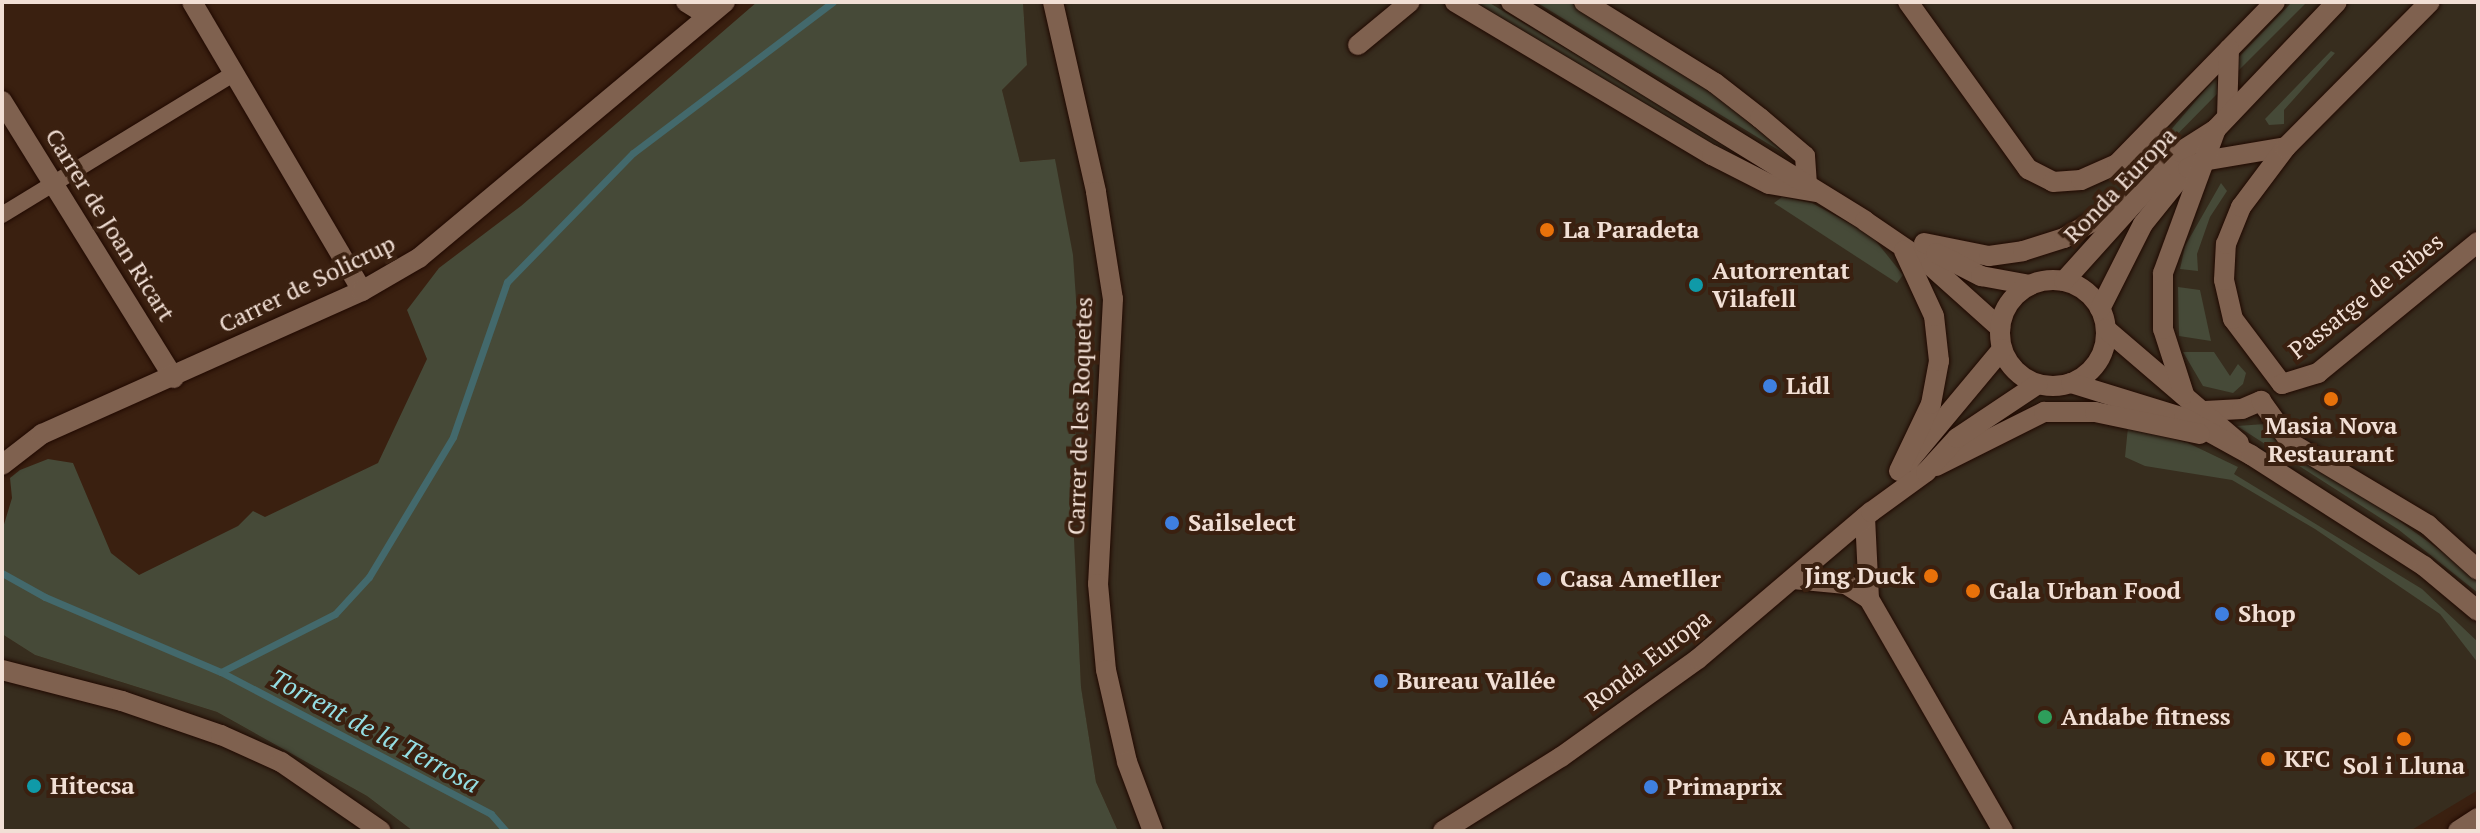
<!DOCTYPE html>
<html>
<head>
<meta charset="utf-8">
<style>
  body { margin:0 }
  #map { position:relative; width:2480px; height:833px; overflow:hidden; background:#3a2010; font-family:"PT Serif",serif }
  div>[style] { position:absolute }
  .industrial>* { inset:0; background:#372d1e }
  .green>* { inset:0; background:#464a38 }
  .stream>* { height:7px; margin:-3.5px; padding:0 3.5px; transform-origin:3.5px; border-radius:3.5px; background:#43696c }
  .roads { filter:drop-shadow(0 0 2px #200900) drop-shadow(0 0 2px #200900) }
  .pedestrian>* { height:16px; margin:-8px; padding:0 8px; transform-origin:8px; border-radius:8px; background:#7f614f }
  .minor>* { height:20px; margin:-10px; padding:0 10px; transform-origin:10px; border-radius:10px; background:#7f614f }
  .tertiary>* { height:20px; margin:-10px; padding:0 10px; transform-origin:10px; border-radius:10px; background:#7f614f }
  .tertiary>.ring { margin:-10px; padding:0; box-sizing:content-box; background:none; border:20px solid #7f614f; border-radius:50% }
  .dots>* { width:22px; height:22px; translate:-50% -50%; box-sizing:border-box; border:4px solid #3a2010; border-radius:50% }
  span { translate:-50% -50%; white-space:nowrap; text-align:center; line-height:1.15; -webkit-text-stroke:8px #3a2010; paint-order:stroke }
  .street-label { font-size:24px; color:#f1dfd5 }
  .poi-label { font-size:24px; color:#f1dfd5; font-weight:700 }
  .left { translate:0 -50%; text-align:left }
  .right { translate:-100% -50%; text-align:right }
  .water-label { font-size:26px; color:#94dde3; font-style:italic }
  .frame { position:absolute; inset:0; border:4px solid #f1dfd5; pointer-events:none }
</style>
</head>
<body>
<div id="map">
  <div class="industrial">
    <div style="clip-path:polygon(1023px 2px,2478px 2px,2478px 790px,2410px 831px,1118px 831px,1096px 782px,1081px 688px,1055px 159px,1020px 162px,1002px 90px,1027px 65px)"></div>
    <div style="clip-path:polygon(2px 634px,35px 655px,217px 712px,367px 796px,413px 831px,2px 831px)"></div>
  </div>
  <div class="green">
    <div style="clip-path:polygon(757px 2px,1023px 2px,1027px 65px,1002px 90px,1020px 162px,1055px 159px,1073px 255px,1079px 343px,1073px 517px,1081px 687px,1096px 782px,1118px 831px,413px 831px,367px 796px,217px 712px,35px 655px,2px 634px,2px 531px,12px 498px,10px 478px,20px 470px,48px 459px,73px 463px,111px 553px,139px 575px,238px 526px,253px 511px,265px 517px,378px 463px,427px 359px,407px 310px,439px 268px,521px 206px)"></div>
    <div style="clip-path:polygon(1472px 2px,1488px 2px,1781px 177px,1757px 171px)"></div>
    <div style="clip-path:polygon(1536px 2px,1570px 2px,1589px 14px,1708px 89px,1793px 159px)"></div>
    <div style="clip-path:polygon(2292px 2px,2307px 2px,2235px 74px,2236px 60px)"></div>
    <div style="clip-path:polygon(2331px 51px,2335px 53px,2284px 110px,2284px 124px,2269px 125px,2265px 119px)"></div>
    <div style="clip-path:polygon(2217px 76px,2217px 94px,2156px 156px,2151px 153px)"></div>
    <div style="clip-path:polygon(2221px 183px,2227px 191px,2210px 217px,2197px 254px,2198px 271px,2180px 269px,2185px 246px)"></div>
    <div style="clip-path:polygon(1782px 197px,1812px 203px,1871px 235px,1903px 275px,1897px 283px,1774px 203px)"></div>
    <div style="clip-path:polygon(2178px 287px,2200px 290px,2211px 341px,2179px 336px)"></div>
    <div style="clip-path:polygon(2183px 352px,2214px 352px,2230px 376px,2238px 364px,2246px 373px,2243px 384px,2233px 393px,2203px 386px)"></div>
    <div style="clip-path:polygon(2265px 424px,2477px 577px,2478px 593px,2399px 530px,2237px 426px)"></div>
    <div style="clip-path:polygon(2128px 427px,2188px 443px,2238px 467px,2234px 474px,2422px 589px,2478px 642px,2478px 663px,2440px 614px,2315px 529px,2232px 480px,2145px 466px,2125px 457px)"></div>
  </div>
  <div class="stream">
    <div style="left:2px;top:573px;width:49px;rotate:29.2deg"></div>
    <div style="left:45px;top:597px;width:191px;rotate:23.1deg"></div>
    <div style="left:221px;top:672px;width:305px;rotate:27.7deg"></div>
    <div style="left:491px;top:814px;width:23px;rotate:49deg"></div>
    <div style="left:221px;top:672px;width:128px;rotate:-27deg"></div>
    <div style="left:335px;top:614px;width:50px;rotate:-47.4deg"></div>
    <div style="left:369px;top:577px;width:163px;rotate:-59deg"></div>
    <div style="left:453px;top:437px;width:164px;rotate:-70.8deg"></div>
    <div style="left:507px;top:282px;width:180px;rotate:-45.7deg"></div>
    <div style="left:633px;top:153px;width:251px;rotate:-37.1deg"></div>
  </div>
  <div class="roads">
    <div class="pedestrian">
      <div style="left:2px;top:215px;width:273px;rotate:-31.4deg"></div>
    </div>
    <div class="minor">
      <div style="left:192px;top:2px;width:335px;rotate:59.5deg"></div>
      <div style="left:686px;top:2px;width:25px;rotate:32deg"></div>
      <div style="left:1053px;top:2px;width:195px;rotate:77.2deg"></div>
      <div style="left:1096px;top:192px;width:108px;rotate:81deg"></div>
      <div style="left:1113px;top:299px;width:285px;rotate:93deg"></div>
      <div style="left:1098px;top:584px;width:86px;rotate:84.7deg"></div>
      <div style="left:1106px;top:670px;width:94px;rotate:77.1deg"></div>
      <div style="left:1127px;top:762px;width:74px;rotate:69.4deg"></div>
      <div style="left:1455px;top:2px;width:299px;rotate:30.8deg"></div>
      <div style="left:1712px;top:155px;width:64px;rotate:27deg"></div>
      <div style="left:1769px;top:184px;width:49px;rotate:9.5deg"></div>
      <div style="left:1584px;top:2px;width:154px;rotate:31.7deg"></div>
      <div style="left:1715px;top:83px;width:57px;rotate:37.9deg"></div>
      <div style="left:1760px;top:118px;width:59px;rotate:40.2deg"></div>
      <div style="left:1805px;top:156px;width:29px;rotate:86deg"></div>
      <div style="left:1908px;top:2px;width:206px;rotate:54.3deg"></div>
      <div style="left:2028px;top:169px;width:28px;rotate:27deg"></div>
      <div style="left:2053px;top:182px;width:28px;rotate:-4deg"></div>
      <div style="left:2081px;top:180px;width:39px;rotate:-24deg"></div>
      <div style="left:2117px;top:164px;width:226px;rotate:-45.7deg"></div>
      <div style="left:1358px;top:45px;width:67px;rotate:-39.6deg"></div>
      <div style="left:2px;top:101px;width:326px;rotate:58.2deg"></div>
      <div style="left:2227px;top:117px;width:68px;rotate:-88.3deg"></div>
      <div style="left:2203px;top:161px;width:84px;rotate:-9.6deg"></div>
      <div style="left:2282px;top:384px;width:81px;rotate:-127deg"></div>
      <div style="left:2233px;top:319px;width:40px;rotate:-103deg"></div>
      <div style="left:2224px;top:280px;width:36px;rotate:-87deg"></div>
      <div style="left:2226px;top:244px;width:40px;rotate:-68deg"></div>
      <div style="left:2241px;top:207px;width:75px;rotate:-53.1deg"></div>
      <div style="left:2286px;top:147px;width:204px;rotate:-45.2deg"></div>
      <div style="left:2282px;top:384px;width:38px;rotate:-17deg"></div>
      <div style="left:2318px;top:373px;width:207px;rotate:-39.3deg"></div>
      <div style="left:2205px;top:411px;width:37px;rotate:-3deg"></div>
      <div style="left:2242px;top:409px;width:21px;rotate:-23deg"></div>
      <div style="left:2261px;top:401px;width:52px;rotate:54.5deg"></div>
      <div style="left:2291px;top:443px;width:160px;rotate:30.9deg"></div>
      <div style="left:2428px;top:525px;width:67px;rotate:42deg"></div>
      <div style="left:2px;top:465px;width:51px;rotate:-37.8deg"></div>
      <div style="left:42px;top:434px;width:350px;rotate:-24.1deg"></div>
      <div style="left:362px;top:291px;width:66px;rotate:-30.1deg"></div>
      <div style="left:419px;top:258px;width:399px;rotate:-39.9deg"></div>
      <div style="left:1865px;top:517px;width:82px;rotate:87.2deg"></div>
      <div style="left:1793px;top:579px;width:53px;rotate:5.4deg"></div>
      <div style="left:1846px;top:584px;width:27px;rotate:33deg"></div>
      <div style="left:1869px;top:599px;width:268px;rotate:60deg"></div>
      <div style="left:2px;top:670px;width:124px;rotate:14.5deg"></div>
      <div style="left:122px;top:701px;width:105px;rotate:19deg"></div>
      <div style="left:221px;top:735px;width:66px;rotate:24.2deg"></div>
      <div style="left:281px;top:762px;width:121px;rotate:34.6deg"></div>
      <div style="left:2458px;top:831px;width:24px;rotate:-33deg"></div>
    </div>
    <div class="tertiary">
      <div style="left:1511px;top:2px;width:416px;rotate:31.7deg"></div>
      <div style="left:1865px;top:221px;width:80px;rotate:34.3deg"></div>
      <div style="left:1931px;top:266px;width:93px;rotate:41.9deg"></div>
      <div style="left:1924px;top:243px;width:66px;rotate:11.3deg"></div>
      <div style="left:1989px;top:256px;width:34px;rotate:-8deg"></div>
      <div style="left:2023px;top:251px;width:43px;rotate:-17.6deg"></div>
      <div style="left:2064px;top:238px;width:83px;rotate:-29.7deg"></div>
      <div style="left:1936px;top:253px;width:51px;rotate:27.1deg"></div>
      <div style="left:1981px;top:276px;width:50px;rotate:10.4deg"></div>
      <div class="ring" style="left:2000px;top:280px;width:86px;height:86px"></div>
      <div style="left:2064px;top:281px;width:173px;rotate:-48deg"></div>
      <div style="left:2180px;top:152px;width:43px;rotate:-32.6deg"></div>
      <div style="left:2216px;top:129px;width:175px;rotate:-46.4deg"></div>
      <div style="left:2100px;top:309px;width:95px;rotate:-63.2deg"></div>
      <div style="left:2143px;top:224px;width:72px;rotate:-51.2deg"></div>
      <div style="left:2188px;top:168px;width:17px;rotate:-25deg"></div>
      <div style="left:2106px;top:329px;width:175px;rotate:40.6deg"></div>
      <div style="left:2071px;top:383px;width:118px;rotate:17.2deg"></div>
      <div style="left:2184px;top:418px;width:77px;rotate:28.9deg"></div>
      <div style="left:2251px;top:455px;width:206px;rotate:32.7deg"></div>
      <div style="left:2424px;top:566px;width:70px;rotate:39.8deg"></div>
      <div style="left:2184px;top:394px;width:68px;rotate:-107.9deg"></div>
      <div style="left:2163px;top:329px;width:56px;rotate:-90deg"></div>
      <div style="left:2163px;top:273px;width:153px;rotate:-69.8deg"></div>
      <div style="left:1908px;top:462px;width:147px;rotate:-50.2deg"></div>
      <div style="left:1936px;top:466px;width:121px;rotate:-26.6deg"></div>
      <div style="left:2044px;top:412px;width:51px"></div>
      <div style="left:2095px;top:412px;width:107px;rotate:11.8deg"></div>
      <div style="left:1899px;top:471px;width:74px;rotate:-64.5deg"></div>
      <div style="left:1931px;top:404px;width:44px;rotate:-79.5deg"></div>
      <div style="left:1939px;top:361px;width:45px;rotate:-96.3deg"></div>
      <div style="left:1934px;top:316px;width:72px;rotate:-114.8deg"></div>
      <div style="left:1443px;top:831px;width:139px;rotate:-32.1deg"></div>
      <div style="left:1561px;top:757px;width:168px;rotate:-35.6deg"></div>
      <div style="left:1698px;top:659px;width:227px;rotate:-40.4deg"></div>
      <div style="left:1871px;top:512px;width:68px;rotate:-36deg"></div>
      <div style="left:1926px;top:472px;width:46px;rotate:-47.6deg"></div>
      <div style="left:1957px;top:438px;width:97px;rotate:-33.7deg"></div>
    </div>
  </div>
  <div class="dots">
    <div style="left:1547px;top:230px;background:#e8710a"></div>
    <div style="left:1696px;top:285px;background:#0f9aa8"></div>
    <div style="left:1770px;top:386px;background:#3f7fe0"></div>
    <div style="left:2331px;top:399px;background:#e8710a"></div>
    <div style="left:1172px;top:523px;background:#3f7fe0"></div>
    <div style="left:1931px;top:576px;background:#e8710a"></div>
    <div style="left:1544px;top:579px;background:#3f7fe0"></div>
    <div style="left:1973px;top:591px;background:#e8710a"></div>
    <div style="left:2222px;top:614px;background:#3f7fe0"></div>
    <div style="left:1381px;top:681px;background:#3f7fe0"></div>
    <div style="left:2045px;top:717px;background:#2e9e5b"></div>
    <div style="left:2404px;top:739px;background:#e8710a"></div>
    <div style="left:2268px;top:759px;background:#e8710a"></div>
    <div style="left:34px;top:786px;background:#0f9aa8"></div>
    <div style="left:1651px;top:787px;background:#3f7fe0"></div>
  </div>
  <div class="street-label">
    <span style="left:2120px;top:185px;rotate:-46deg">Ronda Europa</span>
    <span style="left:110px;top:225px;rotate:58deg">Carrer de Joan Ricart</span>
    <span style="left:307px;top:284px;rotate:-26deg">Carrer de Solicrup</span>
    <span style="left:2366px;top:296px;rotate:-38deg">Passatge de Ribes</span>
    <span style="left:1080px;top:416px;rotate:-88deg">Carrer de les Roquetes</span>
    <span style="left:1648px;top:660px;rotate:-37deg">Ronda Europa</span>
  </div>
  <div class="poi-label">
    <span class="left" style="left:1563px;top:230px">La Paradeta</span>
    <span class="left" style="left:1712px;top:285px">Autorrentat<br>Vilafell</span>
    <span class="left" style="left:1786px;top:386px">Lidl</span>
    <span style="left:2331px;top:440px">Masia Nova<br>Restaurant</span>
    <span class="left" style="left:1188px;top:523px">Sailselect</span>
    <span class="right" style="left:1915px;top:576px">Jing Duck</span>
    <span class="left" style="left:1560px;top:579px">Casa Ametller</span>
    <span class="left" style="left:1989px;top:591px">Gala Urban Food</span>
    <span class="left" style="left:2238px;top:614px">Shop</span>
    <span class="left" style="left:1397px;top:681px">Bureau Vallée</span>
    <span class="left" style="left:2061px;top:717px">Andabe fitness</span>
    <span class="left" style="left:2284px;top:759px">KFC</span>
    <span style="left:2404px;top:766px">Sol i Lluna</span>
    <span class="left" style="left:50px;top:786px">Hitecsa</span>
    <span class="left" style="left:1667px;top:787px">Primaprix</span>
  </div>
  <div class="water-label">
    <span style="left:375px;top:731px;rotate:28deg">Torrent de la Terrosa</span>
  </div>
  <div class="frame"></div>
</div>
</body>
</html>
